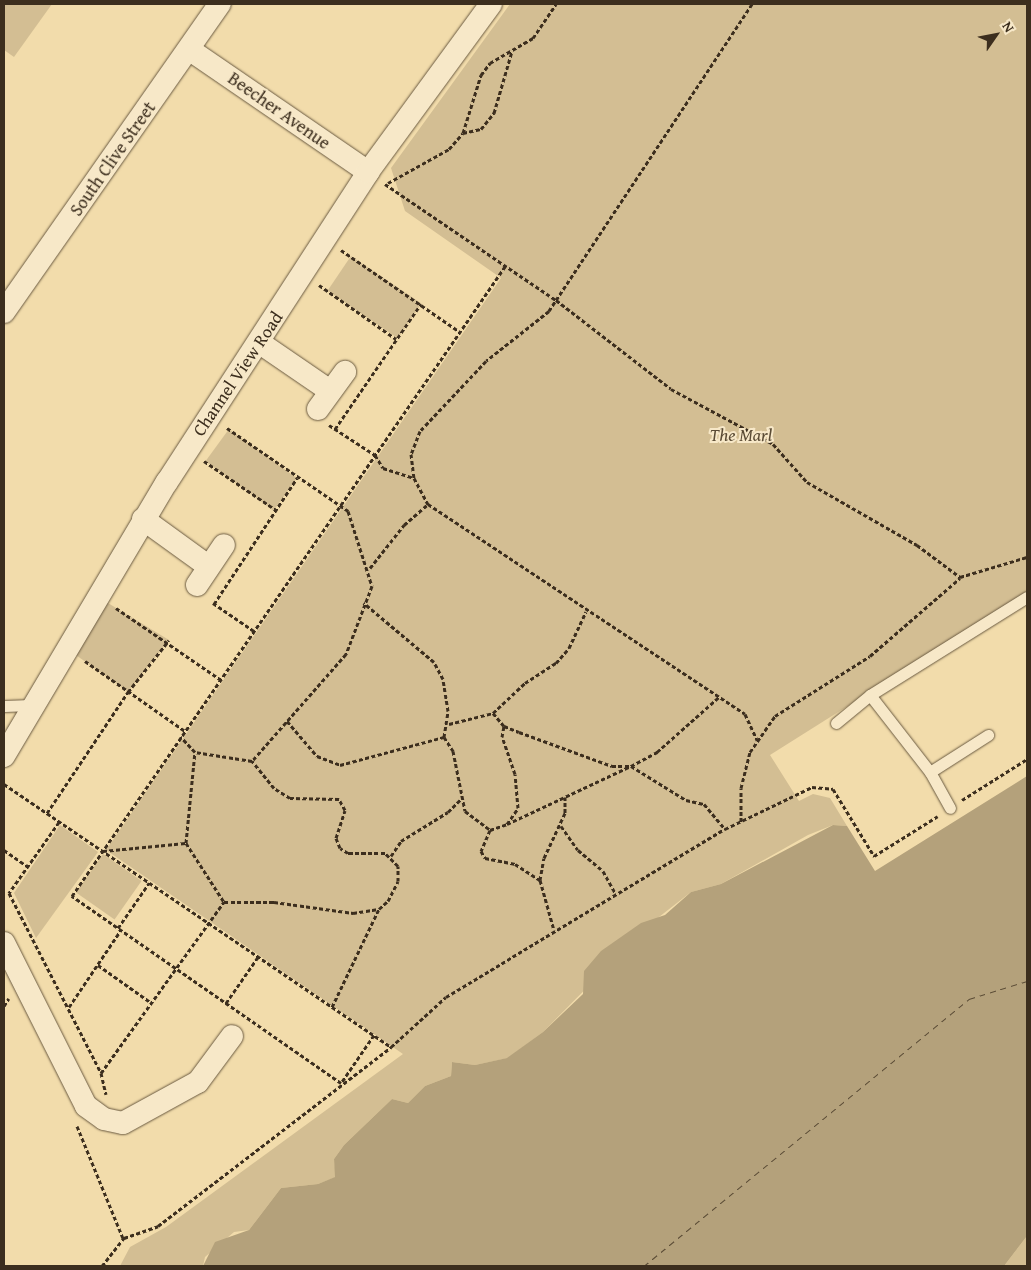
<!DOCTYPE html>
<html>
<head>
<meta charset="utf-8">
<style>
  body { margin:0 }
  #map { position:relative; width:1031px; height:1270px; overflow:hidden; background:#f2dcab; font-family:"Gentium Book Plus",serif }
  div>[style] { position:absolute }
  .green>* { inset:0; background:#d3be93; transform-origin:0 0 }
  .water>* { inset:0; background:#b4a17b }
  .ferry>* { height:1px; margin-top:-0.5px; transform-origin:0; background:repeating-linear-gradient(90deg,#5a4b35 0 6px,transparent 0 11px) }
  .path>* { height:3px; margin-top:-1.5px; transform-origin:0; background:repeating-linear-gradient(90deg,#3c2e1e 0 4px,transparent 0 6.5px) }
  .roads { filter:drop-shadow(0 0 1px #6a5a41) drop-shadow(0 0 1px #6a5a41) }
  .lane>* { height:11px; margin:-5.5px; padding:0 5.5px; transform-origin:5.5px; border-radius:5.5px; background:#f7e8c8 }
  .street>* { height:22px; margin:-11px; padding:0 11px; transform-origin:11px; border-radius:11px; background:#f7e8c8 }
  span { translate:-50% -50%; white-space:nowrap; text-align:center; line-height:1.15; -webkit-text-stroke:4px #f7e8c8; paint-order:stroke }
  .street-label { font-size:18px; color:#3c2e1e }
  .park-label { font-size:18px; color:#5a4b35; font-style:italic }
  .frame { position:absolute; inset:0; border:5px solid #3c2e1e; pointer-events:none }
  .north { position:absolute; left:971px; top:10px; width:50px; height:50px; -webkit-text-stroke:4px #f7e8c8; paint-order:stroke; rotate:57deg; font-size:14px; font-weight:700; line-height:20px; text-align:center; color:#3c2e1e }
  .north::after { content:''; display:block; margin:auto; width:18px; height:22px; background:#3c2e1e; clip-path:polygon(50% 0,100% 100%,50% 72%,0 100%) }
</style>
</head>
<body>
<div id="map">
  <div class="green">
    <div style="clip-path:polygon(4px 4px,52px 4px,14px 57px,4px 50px)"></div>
    <div style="clip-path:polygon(510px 4px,1027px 4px,1027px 593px,770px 755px,799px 801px,813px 794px,830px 798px,847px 826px,833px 825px,808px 835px,721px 884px,691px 892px,650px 924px,543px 1032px,508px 1058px,475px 1065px,452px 1062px,451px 1076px,425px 1086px,408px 1103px,392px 1099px,344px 1145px,334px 1159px,336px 1177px,318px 1184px,281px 1188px,249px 1230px,234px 1232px,205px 1257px,203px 1266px,120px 1266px,130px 1247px,166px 1227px,403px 1054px,106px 850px,501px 278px,405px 211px,391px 168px)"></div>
    <div style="left:351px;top:256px;width:85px;height:42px;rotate:34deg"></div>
    <div style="left:229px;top:429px;width:84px;height:40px;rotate:36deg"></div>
    <div style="clip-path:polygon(98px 597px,169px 640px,128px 692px,66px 648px)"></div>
    <div style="clip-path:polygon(60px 825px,98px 852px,36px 938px,14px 893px)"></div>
    <div style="left:103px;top:854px;width:47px;height:47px;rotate:35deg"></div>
    <div style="clip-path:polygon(1027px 1236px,1027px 1266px,1004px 1266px)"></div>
  </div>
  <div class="water">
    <div style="clip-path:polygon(1027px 776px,1027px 1236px,1004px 1266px,203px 1266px,215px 1242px,249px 1230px,281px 1188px,318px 1184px,335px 1177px,334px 1159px,344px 1145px,392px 1099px,408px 1103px,425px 1086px,451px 1076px,452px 1062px,475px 1065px,507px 1058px,543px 1032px,583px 994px,584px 971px,601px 951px,641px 923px,665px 915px,691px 892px,721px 884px,833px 825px,847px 826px,875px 871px)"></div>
  </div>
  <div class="ferry">
    <div style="left:644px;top:1266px;width:421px;rotate:-39.4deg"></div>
    <div style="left:969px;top:999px;width:61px;rotate:-17.2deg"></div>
  </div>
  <div class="path">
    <div style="left:752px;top:4px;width:368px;rotate:123.5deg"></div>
    <div style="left:549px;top:311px;width:80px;rotate:141.6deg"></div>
    <div style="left:486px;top:361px;width:96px;rotate:133.3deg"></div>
    <div style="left:420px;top:431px;width:25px;rotate:111deg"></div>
    <div style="left:411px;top:454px;width:24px;rotate:83deg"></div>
    <div style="left:414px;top:478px;width:30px;rotate:62deg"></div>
    <div style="left:428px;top:504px;width:380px;rotate:33.5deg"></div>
    <div style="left:745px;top:714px;width:29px;rotate:65deg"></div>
    <div style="left:463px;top:133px;width:18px;rotate:-13deg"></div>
    <div style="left:481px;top:129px;width:21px;rotate:-51deg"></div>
    <div style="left:494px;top:113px;width:65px;rotate:-73.8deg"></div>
    <div style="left:388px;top:183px;width:70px;rotate:-29.1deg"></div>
    <div style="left:449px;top:149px;width:21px;rotate:-49deg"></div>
    <div style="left:463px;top:133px;width:61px;rotate:-72.8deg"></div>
    <div style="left:481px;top:75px;width:15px;rotate:-53deg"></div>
    <div style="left:490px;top:63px;width:50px;rotate:-30.2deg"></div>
    <div style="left:533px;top:38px;width:41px;rotate:-55.9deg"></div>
    <div style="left:385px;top:184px;width:207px;rotate:34.2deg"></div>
    <div style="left:556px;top:300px;width:145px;rotate:37.7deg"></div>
    <div style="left:671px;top:389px;width:116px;rotate:28.3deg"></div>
    <div style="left:773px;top:444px;width:51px;rotate:48.2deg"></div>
    <div style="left:807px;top:482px;width:127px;rotate:29.8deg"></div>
    <div style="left:917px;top:545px;width:54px;rotate:36.7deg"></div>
    <div style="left:960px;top:577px;width:70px;rotate:-16.6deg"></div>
    <div style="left:341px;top:250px;width:145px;rotate:34.6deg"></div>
    <div style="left:319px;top:285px;width:94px;rotate:35deg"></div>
    <div style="left:329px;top:425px;width:55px;rotate:33.1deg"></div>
    <div style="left:375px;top:455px;width:15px;rotate:58deg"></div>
    <div style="left:383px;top:468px;width:33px;rotate:18deg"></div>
    <div style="left:227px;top:428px;width:147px;rotate:34.4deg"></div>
    <div style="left:348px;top:511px;width:79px;rotate:72.3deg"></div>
    <div style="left:372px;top:586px;width:73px;rotate:110.9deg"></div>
    <div style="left:346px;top:654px;width:142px;rotate:131.3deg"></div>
    <div style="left:335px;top:429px;width:152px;rotate:-55.5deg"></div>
    <div style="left:204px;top:461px;width:87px;rotate:34.2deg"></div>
    <div style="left:370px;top:568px;width:55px;rotate:-51.7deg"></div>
    <div style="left:404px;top:525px;width:32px;rotate:-41deg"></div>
    <div style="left:213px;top:603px;width:50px;rotate:34.3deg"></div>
    <div style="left:214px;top:604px;width:151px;rotate:-56.6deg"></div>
    <div style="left:116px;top:608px;width:127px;rotate:34.4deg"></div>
    <div style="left:85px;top:661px;width:122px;rotate:35deg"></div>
    <div style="left:493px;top:713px;width:17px;rotate:50deg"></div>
    <div style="left:504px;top:726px;width:16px;rotate:22deg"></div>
    <div style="left:519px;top:732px;width:99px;rotate:20.1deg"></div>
    <div style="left:612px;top:766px;width:19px"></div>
    <div style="left:631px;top:766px;width:30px;rotate:-28deg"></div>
    <div style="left:657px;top:752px;width:83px;rotate:-41.6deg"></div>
    <div style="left:287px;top:721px;width:46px;rotate:49.4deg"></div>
    <div style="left:317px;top:756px;width:25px;rotate:21deg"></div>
    <div style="left:340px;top:765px;width:108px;rotate:-15.1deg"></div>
    <div style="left:444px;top:737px;width:26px;rotate:-81deg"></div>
    <div style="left:448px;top:711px;width:32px;rotate:-99deg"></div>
    <div style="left:443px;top:679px;width:19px;rotate:-118deg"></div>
    <div style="left:434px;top:662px;width:92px;rotate:-139.9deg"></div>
    <div style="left:449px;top:724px;width:45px;rotate:-14deg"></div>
    <div style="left:493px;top:713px;width:44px;rotate:-43.2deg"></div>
    <div style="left:525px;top:683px;width:37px;rotate:-33deg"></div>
    <div style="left:556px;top:663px;width:20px;rotate:-49deg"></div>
    <div style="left:569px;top:648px;width:40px;rotate:-65deg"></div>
    <div style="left:444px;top:737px;width:17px;rotate:57deg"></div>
    <div style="left:453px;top:751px;width:61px;rotate:78.7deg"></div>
    <div style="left:465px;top:811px;width:31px;rotate:37deg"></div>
    <div style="left:490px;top:830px;width:18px;rotate:-19deg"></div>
    <div style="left:507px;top:824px;width:19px;rotate:-55deg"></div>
    <div style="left:518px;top:808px;width:34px;rotate:-95deg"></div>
    <div style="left:515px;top:774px;width:39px;rotate:-109deg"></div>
    <div style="left:502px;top:737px;width:11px;rotate:-80deg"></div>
    <div style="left:4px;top:784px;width:468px;rotate:34.2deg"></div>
    <div style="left:962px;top:800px;width:77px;rotate:-32.2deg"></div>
    <div style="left:47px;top:813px;width:146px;rotate:-56.2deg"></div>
    <div style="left:128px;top:692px;width:66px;rotate:-51.7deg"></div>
    <div style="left:59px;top:822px;width:87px;rotate:125.2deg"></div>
    <div style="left:9px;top:893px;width:202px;rotate:62.9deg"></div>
    <div style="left:101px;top:1073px;width:211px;rotate:-54.3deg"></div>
    <div style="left:741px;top:822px;width:34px;rotate:-90deg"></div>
    <div style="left:741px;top:788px;width:37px;rotate:-76deg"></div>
    <div style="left:750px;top:752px;width:44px;rotate:-55.2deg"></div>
    <div style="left:775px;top:716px;width:112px;rotate:-32.3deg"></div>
    <div style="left:870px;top:656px;width:119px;rotate:-40.9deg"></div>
    <div style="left:507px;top:824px;width:137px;rotate:-25.1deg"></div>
    <div style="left:631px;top:766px;width:65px;rotate:31.7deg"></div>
    <div style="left:686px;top:800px;width:18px;rotate:13deg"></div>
    <div style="left:704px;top:804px;width:33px;rotate:50deg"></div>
    <div style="left:561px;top:826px;width:29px;rotate:55deg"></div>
    <div style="left:578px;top:850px;width:33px;rotate:40deg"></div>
    <div style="left:603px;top:871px;width:25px;rotate:61deg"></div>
    <div style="left:490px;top:830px;width:23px;rotate:113deg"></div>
    <div style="left:481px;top:851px;width:8px;rotate:60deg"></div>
    <div style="left:485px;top:858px;width:31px;rotate:11deg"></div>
    <div style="left:515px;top:864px;width:30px;rotate:33deg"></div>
    <div style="left:540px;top:880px;width:52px;rotate:74.4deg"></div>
    <div style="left:186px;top:843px;width:91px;rotate:-84.4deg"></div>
    <div style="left:4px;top:850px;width:29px;rotate:35deg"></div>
    <div style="left:103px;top:851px;width:83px;rotate:-5.5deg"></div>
    <div style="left:186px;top:843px;width:70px;rotate:57.2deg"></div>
    <div style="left:224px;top:902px;width:50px"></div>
    <div style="left:274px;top:902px;width:80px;rotate:7.9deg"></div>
    <div style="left:353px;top:913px;width:26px;rotate:-9deg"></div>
    <div style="left:379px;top:909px;width:12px;rotate:-42deg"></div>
    <div style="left:388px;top:901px;width:22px;rotate:-63deg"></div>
    <div style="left:398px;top:881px;width:15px;rotate:-90deg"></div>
    <div style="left:398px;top:866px;width:18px;rotate:-135deg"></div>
    <div style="left:385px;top:853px;width:37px;rotate:180deg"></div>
    <div style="left:348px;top:853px;width:9px;rotate:-148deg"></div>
    <div style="left:340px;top:848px;width:11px;rotate:-112deg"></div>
    <div style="left:336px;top:838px;width:29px;rotate:-72deg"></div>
    <div style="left:345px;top:810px;width:13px;rotate:-119deg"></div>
    <div style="left:339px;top:799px;width:49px;rotate:-178.8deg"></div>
    <div style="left:290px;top:798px;width:19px;rotate:-148deg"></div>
    <div style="left:274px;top:788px;width:35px;rotate:-129deg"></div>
    <div style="left:252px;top:761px;width:58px;rotate:-171deg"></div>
    <div style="left:195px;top:752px;width:21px;rotate:-133deg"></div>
    <div style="left:391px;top:856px;width:18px;rotate:-56deg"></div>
    <div style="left:401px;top:841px;width:55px;rotate:-31.7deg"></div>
    <div style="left:448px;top:812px;width:18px;rotate:-45deg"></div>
    <div style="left:540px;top:880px;width:22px;rotate:-80deg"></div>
    <div style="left:544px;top:858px;width:50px;rotate:-65deg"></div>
    <div style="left:565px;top:813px;width:16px;rotate:-90deg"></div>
    <div style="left:118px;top:928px;width:55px;rotate:-55.4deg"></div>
    <div style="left:98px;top:965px;width:64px;rotate:35.4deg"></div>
    <div style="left:226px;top:1003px;width:56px;rotate:-55.2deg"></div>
    <div style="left:4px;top:1006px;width:9px;rotate:-58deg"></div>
    <div style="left:69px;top:1007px;width:93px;rotate:-56deg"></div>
    <div style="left:332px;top:1007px;width:109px;rotate:-64.4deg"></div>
    <div style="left:374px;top:1035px;width:58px;rotate:124.5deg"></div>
    <div style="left:341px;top:1083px;width:328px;rotate:-145.2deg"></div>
    <div style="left:72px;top:896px;width:766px;rotate:-55.48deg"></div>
    <div style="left:101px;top:1073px;width:22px;rotate:77deg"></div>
    <div style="left:77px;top:1126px;width:121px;rotate:67.7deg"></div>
    <div style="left:102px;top:1266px;width:36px;rotate:-52deg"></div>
    <div style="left:124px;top:1238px;width:36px;rotate:-19deg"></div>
    <div style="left:158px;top:1226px;width:294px;rotate:-37.5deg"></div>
    <div style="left:391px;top:1047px;width:74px;rotate:-42.3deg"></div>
    <div style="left:446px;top:997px;width:326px;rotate:-31.1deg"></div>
    <div style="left:725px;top:829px;width:97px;rotate:-25.8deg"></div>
    <div style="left:812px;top:787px;width:21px;rotate:5deg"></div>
    <div style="left:833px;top:789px;width:79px;rotate:58.5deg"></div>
    <div style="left:874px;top:856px;width:75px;rotate:-32deg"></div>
  </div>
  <div class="roads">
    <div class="lane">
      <div style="left:870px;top:695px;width:98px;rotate:52.1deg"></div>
      <div style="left:930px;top:772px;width:41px;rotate:60.9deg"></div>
      <div style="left:4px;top:706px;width:27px;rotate:-2deg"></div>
      <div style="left:836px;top:723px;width:44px;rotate:-39.5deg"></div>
      <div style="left:870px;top:695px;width:185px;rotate:-32deg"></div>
      <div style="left:930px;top:772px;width:69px;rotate:-32.5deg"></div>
    </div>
    <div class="street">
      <div style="left:190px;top:50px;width:216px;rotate:34.4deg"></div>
      <div style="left:4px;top:312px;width:376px;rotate:-55deg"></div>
      <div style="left:260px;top:343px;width:85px;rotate:34.4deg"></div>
      <div style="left:318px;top:409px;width:46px;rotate:-53.9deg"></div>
      <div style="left:143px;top:519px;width:80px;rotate:35.9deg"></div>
      <div style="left:197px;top:585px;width:48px;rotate:-56deg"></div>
      <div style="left:4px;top:756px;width:319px;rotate:-59.3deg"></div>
      <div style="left:167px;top:482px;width:369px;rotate:-57deg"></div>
      <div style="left:368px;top:172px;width:208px;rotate:-53.8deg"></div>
      <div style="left:4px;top:943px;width:182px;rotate:63.3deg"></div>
      <div style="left:86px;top:1106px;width:22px;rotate:36deg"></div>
      <div style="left:104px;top:1119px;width:19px;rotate:12deg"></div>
      <div style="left:123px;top:1123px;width:85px;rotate:-28.7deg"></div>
      <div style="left:198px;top:1082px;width:57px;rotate:-53.5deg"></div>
    </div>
  </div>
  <div class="street-label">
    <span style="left:279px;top:111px;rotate:35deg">Beecher Avenue</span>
    <span style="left:113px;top:159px;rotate:-55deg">South Clive Street</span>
    <span style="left:238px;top:374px;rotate:-56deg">Channel View Road</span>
  </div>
  <div class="park-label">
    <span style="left:741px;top:435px">The Marl</span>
  </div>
  <div class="frame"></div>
  <div class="north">N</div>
</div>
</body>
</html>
